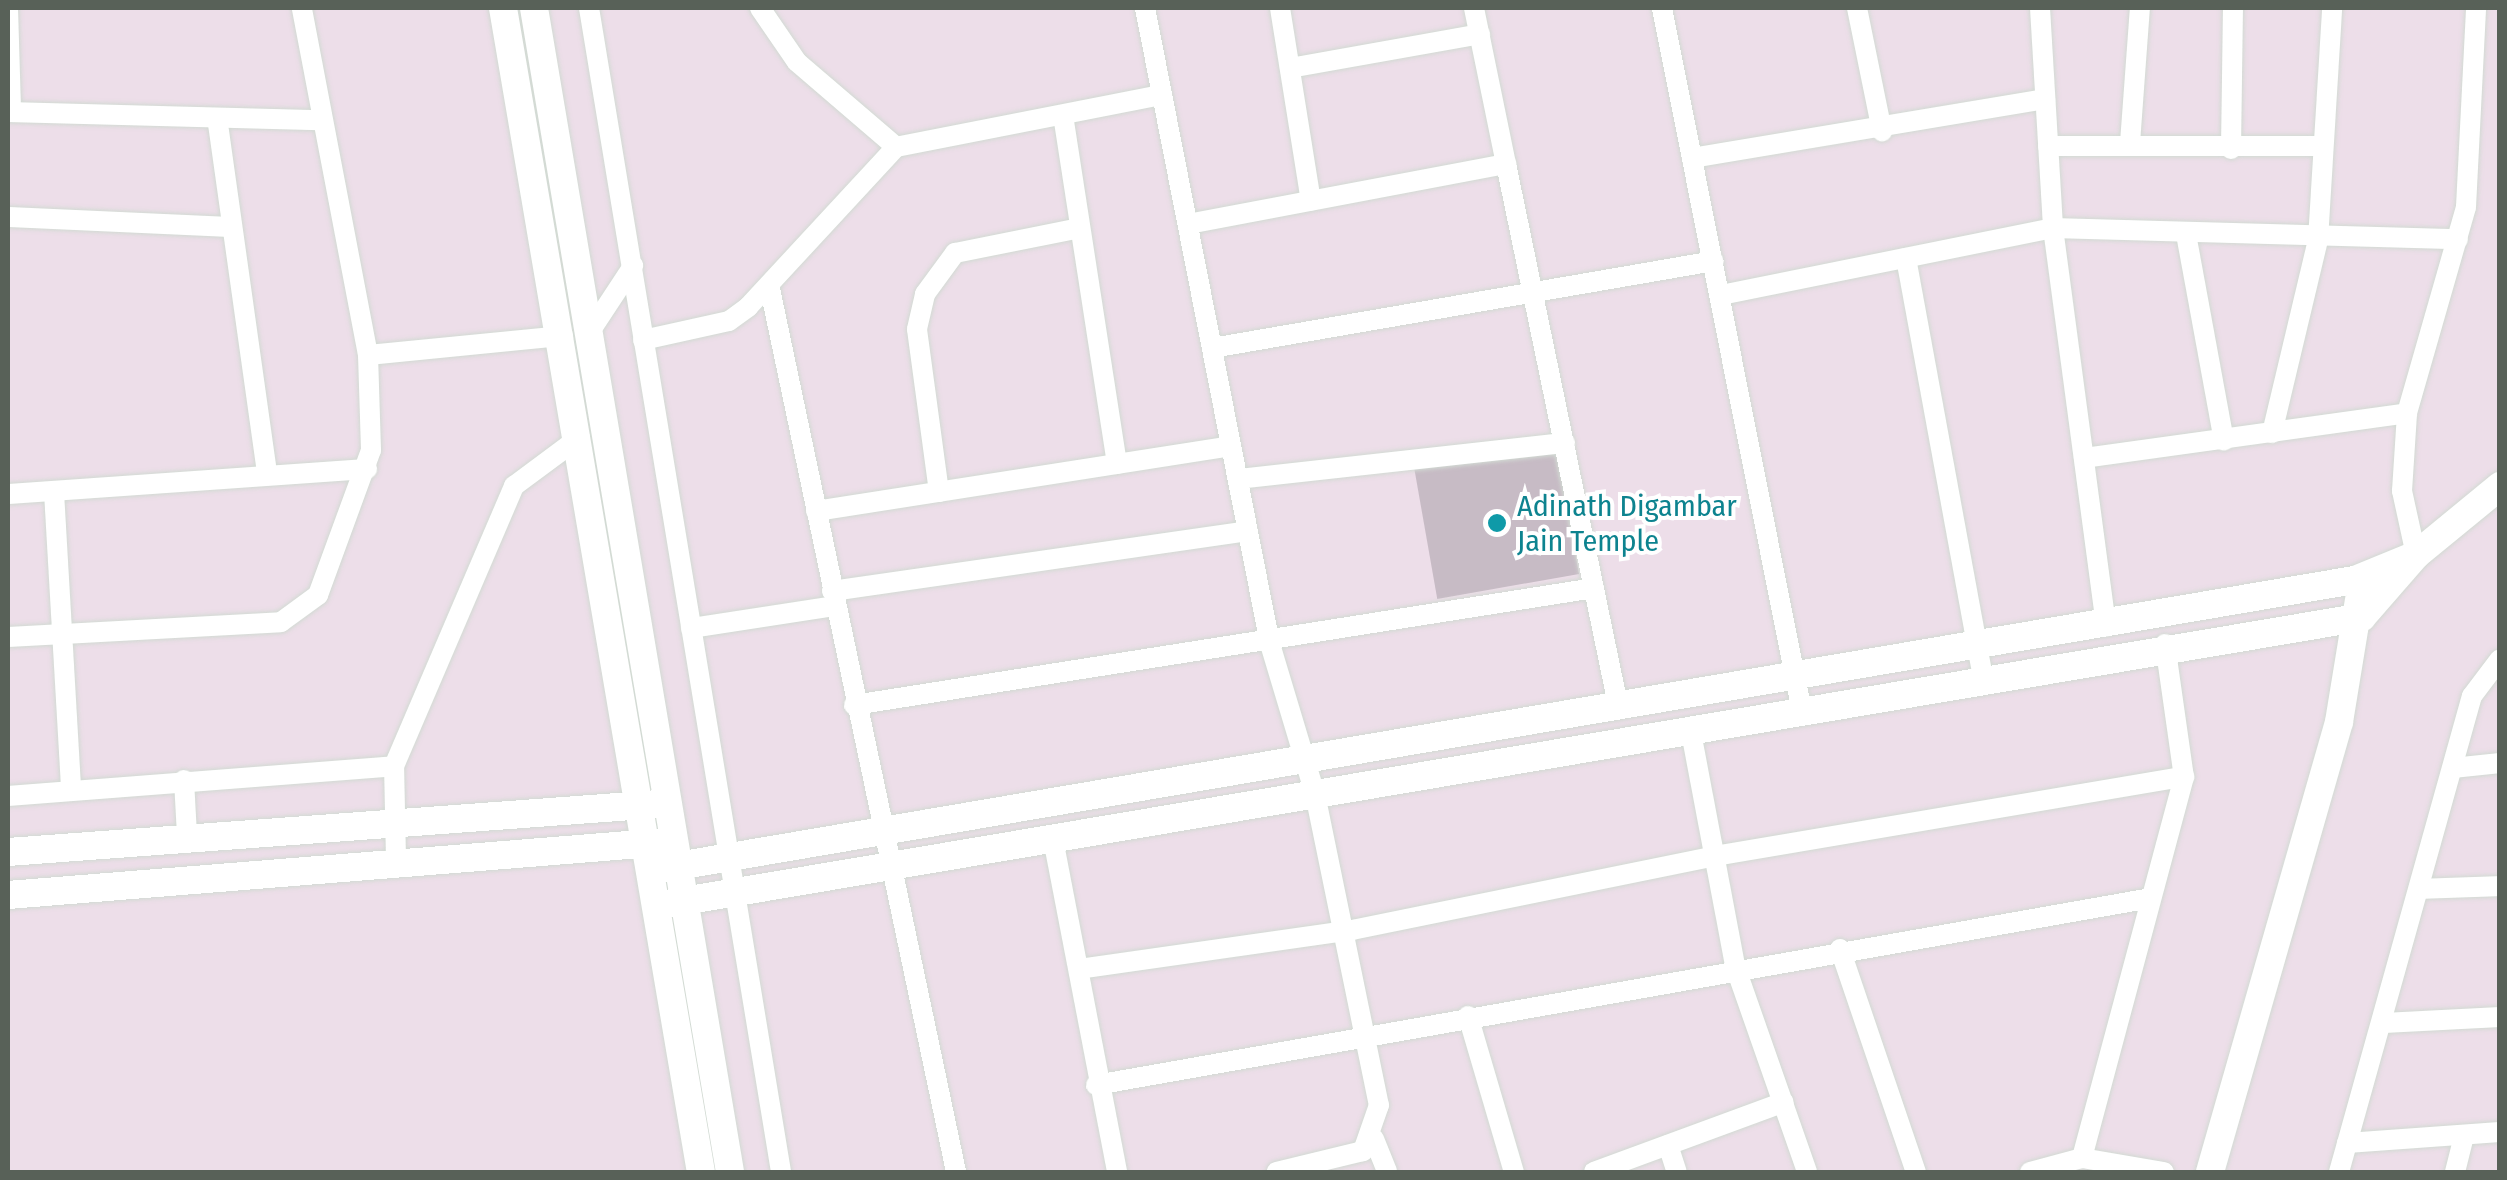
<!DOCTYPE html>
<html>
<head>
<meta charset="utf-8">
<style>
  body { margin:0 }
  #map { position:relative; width:2507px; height:1180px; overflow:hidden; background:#eddee9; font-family:"Fira Sans Condensed",sans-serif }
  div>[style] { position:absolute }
  .building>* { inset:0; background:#c7bbc5; transform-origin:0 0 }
  .roads { filter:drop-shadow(0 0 2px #d2dad3) drop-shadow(0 0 2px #d2dad3) }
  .street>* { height:20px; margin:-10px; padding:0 10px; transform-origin:10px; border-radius:10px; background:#fff }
  .secondary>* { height:28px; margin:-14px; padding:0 14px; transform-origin:14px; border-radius:14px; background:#fff }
  .dots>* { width:28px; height:28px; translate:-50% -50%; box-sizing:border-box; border:5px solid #fff; border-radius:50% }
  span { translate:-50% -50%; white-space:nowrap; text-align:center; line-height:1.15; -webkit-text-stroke:8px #fff; paint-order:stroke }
  .culture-label { font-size:30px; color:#0d838f }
  .left { translate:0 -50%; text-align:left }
  .frame { position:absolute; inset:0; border:10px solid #586158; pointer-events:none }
</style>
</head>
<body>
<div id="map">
  <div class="building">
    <div style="left:1556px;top:443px;width:133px;height:144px;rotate:80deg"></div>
  </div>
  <div class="roads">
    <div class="street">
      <div style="left:8px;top:8px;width:104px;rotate:88.3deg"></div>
      <div style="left:589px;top:8px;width:1180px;rotate:80.63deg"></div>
      <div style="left:760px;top:8px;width:65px;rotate:55.6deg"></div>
      <div style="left:797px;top:62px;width:130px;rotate:40.6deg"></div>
      <div style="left:896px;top:147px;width:271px;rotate:-11.1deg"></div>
      <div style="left:1145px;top:8px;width:648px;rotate:78.88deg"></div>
      <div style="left:1270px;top:644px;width:157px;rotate:73.3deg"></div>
      <div style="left:1315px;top:794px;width:318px;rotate:78.4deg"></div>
      <div style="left:1379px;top:1105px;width:49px;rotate:109.2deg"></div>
      <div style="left:1363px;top:1151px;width:89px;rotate:166.3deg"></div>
      <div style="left:1280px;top:8px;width:195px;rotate:80.9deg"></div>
      <div style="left:1662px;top:8px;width:713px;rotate:78.75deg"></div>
      <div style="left:1857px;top:8px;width:126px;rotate:78.5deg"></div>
      <div style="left:2040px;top:8px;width:220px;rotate:86.6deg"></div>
      <div style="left:2053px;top:228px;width:402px;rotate:82.4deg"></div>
      <div style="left:1290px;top:68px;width:193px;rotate:-10.1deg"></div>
      <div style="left:8px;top:112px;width:312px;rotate:1.5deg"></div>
      <div style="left:1063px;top:115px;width:353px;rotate:81.2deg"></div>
      <div style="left:218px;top:124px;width:352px;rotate:82deg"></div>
      <div style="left:2130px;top:143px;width:135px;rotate:-85.8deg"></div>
      <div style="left:2048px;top:146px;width:275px"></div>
      <div style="left:2231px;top:149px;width:141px;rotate:-89.2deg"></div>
      <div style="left:1692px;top:158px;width:358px;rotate:-9.5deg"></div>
      <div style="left:1506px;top:164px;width:552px;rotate:78.3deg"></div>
      <div style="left:8px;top:217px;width:218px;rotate:2.6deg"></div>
      <div style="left:1188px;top:224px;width:324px;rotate:-10.7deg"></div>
      <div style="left:1506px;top:164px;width:159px;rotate:-101.6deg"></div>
      <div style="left:2186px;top:234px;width:210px;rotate:79.6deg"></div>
      <div style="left:1906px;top:258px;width:425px;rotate:79.6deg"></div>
      <div style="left:770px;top:289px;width:902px;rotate:78.1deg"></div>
      <div style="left:1721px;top:295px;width:339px;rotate:-11.4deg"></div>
      <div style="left:2053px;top:228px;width:405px;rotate:1.6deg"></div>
      <div style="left:591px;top:330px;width:77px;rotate:-56.7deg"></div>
      <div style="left:643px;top:340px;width:88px;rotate:-12.5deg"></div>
      <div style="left:729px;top:321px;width:24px;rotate:-36deg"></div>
      <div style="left:748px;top:307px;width:218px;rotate:-47.2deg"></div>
      <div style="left:1212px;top:348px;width:509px;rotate:-9.83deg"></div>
      <div style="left:368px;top:355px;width:196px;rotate:-5.6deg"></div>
      <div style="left:2272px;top:433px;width:198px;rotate:-76.6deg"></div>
      <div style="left:2318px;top:240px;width:232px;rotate:-86.5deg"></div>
      <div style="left:2084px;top:458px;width:326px;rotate:-7.9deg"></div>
      <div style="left:1238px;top:479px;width:329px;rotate:-6.3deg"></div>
      <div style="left:54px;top:492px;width:299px;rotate:86.7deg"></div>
      <div style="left:939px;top:492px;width:164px;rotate:-97.7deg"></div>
      <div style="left:917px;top:329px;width:36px;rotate:-77deg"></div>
      <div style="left:925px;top:294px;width:51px;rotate:-53.8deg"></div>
      <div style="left:955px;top:253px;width:127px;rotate:-11.3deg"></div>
      <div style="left:8px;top:494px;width:360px;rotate:-4deg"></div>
      <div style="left:816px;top:511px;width:420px;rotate:-8.9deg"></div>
      <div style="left:2416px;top:555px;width:66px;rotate:-102.3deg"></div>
      <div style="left:2402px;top:491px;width:78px;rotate:-86.3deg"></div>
      <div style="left:2407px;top:413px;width:214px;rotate:-74deg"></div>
      <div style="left:2466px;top:207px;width:199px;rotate:-87.1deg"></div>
      <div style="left:832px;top:591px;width:420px;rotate:-8.2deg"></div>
      <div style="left:691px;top:628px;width:146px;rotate:-8.7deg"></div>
      <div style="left:8px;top:637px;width:273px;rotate:-3.1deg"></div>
      <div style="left:281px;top:622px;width:46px;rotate:-36.1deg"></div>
      <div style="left:318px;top:595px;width:154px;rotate:-69.9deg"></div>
      <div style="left:371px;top:450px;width:95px;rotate:-91.8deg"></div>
      <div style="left:368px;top:355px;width:353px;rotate:-100.8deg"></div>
      <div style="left:2165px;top:644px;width:134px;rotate:81.9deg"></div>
      <div style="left:854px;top:705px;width:749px;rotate:-8.98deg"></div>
      <div style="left:1690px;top:727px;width:243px;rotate:79.3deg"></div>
      <div style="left:1735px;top:966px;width:218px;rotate:70.7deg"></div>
      <div style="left:2453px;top:768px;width:47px;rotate:-6.1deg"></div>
      <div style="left:184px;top:780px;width:56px;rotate:86.9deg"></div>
      <div style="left:8px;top:796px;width:387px;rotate:-4.4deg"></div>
      <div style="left:1053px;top:839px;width:339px;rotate:79.1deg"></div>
      <div style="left:396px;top:859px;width:93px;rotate:-91.2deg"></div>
      <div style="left:394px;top:766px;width:305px;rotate:-66.8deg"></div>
      <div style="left:514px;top:486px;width:82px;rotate:-36.6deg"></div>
      <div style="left:2420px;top:889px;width:80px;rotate:-2.1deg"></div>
      <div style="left:1840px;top:949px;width:236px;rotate:71.2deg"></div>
      <div style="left:1079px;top:969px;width:276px;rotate:-8.1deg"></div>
      <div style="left:1352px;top:930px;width:370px;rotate:-11.5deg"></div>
      <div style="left:1715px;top:856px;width:476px;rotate:-9.6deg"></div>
      <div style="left:2184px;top:777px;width:394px;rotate:105deg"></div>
      <div style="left:2082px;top:1158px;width:83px;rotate:9.7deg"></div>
      <div style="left:1468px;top:1016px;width:163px;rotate:73.6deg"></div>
      <div style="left:2384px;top:1023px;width:116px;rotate:-3deg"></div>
      <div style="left:1096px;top:1085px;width:1071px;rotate:-10.05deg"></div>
      <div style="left:1374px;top:1139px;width:35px;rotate:68deg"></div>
      <div style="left:2347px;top:1143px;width:153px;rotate:-4.1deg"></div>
      <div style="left:1668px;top:1145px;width:28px;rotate:72deg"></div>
      <div style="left:1594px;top:1172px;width:202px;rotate:-20.2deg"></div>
      <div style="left:2030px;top:1172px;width:54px;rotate:-15.1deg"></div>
      <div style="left:2339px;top:1172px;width:494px;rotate:-74.4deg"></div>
      <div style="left:2472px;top:696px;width:46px;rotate:-52.9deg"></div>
      <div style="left:2455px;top:1172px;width:38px;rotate:-76deg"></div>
    </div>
    <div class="secondary">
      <div style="left:503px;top:8px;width:1181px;rotate:80.35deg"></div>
      <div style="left:534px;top:8px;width:1180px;rotate:80.44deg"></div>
      <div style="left:8px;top:852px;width:652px;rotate:-4.22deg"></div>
      <div style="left:654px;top:870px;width:1726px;rotate:-9.68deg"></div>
      <div style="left:2355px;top:580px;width:66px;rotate:-22.3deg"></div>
      <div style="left:2416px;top:555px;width:109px;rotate:-39.4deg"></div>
      <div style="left:8px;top:895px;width:659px;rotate:-4.61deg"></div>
      <div style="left:660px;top:905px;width:1726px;rotate:-9.6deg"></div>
      <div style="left:2362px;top:617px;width:82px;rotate:-48.9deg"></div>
      <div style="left:2210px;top:1172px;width:468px;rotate:-74deg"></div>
      <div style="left:2339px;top:722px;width:124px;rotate:-80.7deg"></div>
    </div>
  </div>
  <div class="dots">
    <div style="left:1497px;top:523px;background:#0f9aa8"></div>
  </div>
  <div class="culture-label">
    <span class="left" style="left:1517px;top:523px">Adinath Digambar<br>Jain Temple</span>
  </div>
  <div class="frame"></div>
</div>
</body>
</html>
